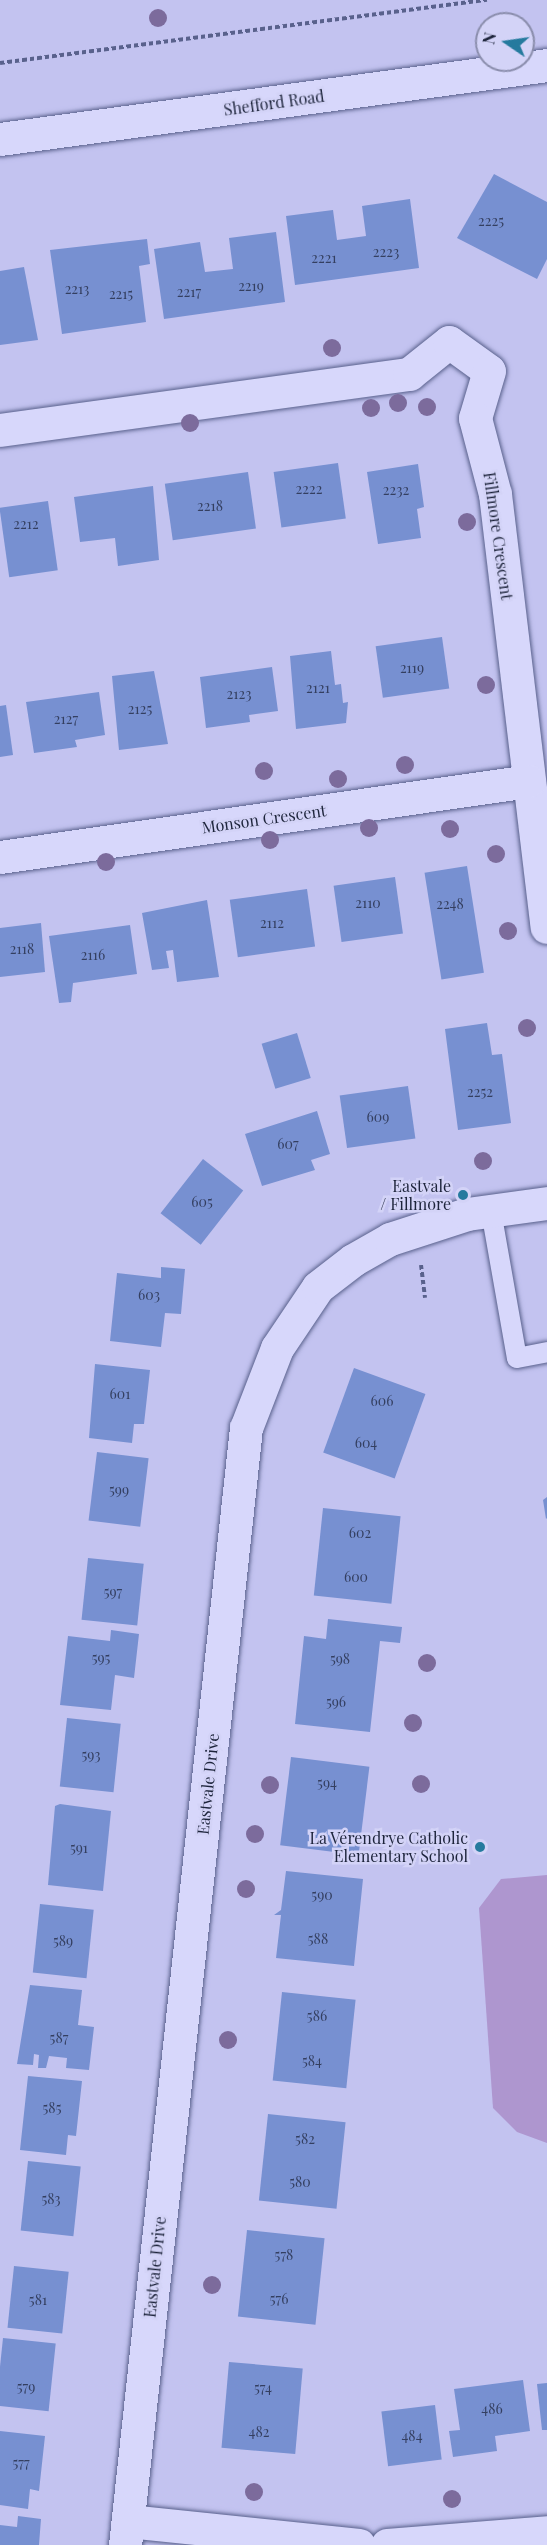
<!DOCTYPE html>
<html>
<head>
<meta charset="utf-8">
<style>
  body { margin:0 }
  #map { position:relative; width:547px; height:2545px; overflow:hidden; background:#c3c3f0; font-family:"Playfair Display",serif }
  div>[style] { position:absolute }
  .green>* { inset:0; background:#ae96cf }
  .building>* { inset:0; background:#7790d1; transform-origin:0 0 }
  .path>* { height:4px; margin-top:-2px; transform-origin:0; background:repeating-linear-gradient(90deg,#59618c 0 4.5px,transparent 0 7.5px) }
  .roads { filter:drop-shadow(0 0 2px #59618c) drop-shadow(0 0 2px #59618c) }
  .service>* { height:20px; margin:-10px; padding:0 10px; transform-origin:10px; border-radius:10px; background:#d7d7fb }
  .minor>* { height:33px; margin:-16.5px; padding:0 16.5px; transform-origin:16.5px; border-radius:16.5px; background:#d7d7fb }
  .tertiary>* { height:33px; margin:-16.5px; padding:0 16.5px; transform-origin:16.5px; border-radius:16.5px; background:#d7d7fb }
  .trees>* { width:18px; height:18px; margin:-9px; border-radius:50%; background:#7c6b9c }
  .dots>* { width:16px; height:16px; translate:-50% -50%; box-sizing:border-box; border:3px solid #d3d3f7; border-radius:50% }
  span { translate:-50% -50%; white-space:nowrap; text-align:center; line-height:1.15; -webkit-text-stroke:5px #d3d3f7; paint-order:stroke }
  .number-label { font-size:14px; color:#343f60 }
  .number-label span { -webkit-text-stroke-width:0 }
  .street-label { font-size:16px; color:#1d243b }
  .poi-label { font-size:16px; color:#1d243b }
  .right { translate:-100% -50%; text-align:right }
  .north { position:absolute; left:475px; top:12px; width:60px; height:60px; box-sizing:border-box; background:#d3d3f7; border:2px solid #8a8dac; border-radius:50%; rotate:283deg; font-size:16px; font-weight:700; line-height:24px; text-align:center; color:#1d243b }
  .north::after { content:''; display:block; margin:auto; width:21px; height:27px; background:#257a9e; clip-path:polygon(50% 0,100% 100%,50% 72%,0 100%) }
</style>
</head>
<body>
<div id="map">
  <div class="green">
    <div style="clip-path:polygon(547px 1875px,547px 2143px,517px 2132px,493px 2108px,479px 1908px,501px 1879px)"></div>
  </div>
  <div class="building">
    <div style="clip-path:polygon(494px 174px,547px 202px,547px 259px,537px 279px,457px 238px)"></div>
    <div style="clip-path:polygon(410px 199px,419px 268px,295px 285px,286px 216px,333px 210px,337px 240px,366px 236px,362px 206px)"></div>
    <div style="clip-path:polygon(276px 232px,285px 302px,164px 319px,154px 249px,200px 242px,205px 272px,233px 269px,229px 238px)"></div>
    <div style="clip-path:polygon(147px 239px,150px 264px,139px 266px,146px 322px,62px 334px,50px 250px)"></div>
    <div style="clip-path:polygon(24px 267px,38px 340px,0 345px,0 271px)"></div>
    <div style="left:338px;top:463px;width:56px;height:65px;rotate:82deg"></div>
    <div style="clip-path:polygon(418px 464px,424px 507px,417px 509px,421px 538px,378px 544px,367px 472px)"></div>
    <div style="left:248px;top:472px;width:57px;height:84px;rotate:82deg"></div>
    <div style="clip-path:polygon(153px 486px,159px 560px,118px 566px,115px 538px,80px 542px,74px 497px)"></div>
    <div style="left:48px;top:501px;width:70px;height:49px;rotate:82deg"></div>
    <div style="left:442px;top:637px;width:52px;height:67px;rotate:82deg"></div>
    <div style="clip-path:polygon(331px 651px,335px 685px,341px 684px,343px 703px,348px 702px,346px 723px,296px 729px,290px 656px)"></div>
    <div style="clip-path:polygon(272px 667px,278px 711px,249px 715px,250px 722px,206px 728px,200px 677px)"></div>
    <div style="clip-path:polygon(154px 671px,168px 744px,119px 750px,112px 676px)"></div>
    <div style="clip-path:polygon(99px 692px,105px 735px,75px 740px,77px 747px,34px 753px,26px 702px)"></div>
    <div style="clip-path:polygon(6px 705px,13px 755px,0 757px,0 706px)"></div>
    <div style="left:467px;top:866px;width:108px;height:43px;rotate:81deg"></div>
    <div style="left:395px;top:877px;width:57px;height:62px;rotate:82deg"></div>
    <div style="left:307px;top:889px;width:58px;height:78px;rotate:82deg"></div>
    <div style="clip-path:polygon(207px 900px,219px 977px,177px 982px,173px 950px,166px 951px,169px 968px,152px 970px,142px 913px)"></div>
    <div style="clip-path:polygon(41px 923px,45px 972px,0 977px,0 928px)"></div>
    <div style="clip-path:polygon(130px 925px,137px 974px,73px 983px,71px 1002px,59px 1003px,49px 936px)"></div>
    <div style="clip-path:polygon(487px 1023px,492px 1055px,502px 1054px,511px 1123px,458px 1130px,445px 1029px)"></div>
    <div style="left:297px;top:1033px;width:47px;height:37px;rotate:73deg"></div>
    <div style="left:408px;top:1086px;width:53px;height:69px;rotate:82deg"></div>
    <div style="clip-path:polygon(317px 1111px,330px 1154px,311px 1160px,315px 1170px,262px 1186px,245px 1134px)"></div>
    <div style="left:203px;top:1159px;width:51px;height:69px;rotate:38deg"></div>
    <div style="clip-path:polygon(161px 1267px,185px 1269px,181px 1314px,165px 1313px,161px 1347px,110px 1341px,117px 1273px,161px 1278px)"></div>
    <div style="clip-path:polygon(95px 1364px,150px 1370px,144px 1424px,134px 1424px,132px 1443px,89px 1438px)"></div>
    <div style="left:354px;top:1368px;width:76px;height:90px;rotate:20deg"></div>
    <div style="left:97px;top:1452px;width:52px;height:69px;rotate:7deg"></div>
    <div style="clip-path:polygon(547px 1497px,547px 1518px,546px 1519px,543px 1500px)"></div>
    <div style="left:323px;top:1508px;width:78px;height:88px;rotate:6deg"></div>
    <div style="left:88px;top:1558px;width:56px;height:62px;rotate:6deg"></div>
    <div style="clip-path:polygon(328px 1619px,402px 1627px,400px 1643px,380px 1641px,370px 1732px,295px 1724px,304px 1636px,326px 1639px)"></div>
    <div style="clip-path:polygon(111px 1630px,139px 1634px,134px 1678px,115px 1675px,111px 1710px,60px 1705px,68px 1636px,110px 1641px)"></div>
    <div style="left:67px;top:1718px;width:54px;height:69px;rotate:6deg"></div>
    <div style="left:291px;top:1757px;width:79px;height:89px;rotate:7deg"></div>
    <div style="clip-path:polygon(60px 1804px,111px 1811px,103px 1891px,48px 1885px,55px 1806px)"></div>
    <div style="clip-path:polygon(286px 1871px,363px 1879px,354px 1966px,276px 1958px,281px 1915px,274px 1915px,281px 1910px)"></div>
    <div style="left:40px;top:1904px;width:54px;height:69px;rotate:6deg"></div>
    <div style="clip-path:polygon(30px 1985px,82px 1990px,78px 2025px,94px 2027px,89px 2070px,66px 2068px,67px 2058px,49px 2056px,46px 2068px,38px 2068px,39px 2055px,34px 2054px,33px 2065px,17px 2064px)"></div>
    <div style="left:282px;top:1992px;width:74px;height:89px;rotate:6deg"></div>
    <div style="clip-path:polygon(28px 2076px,82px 2081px,76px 2136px,68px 2135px,66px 2155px,20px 2150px)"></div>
    <div style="left:268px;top:2114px;width:78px;height:87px;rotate:6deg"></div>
    <div style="left:28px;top:2161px;width:53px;height:70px;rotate:6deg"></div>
    <div style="left:247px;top:2230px;width:78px;height:87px;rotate:6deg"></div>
    <div style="left:14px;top:2266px;width:55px;height:62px;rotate:6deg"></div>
    <div style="left:3px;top:2338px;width:53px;height:68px;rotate:6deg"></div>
    <div style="left:229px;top:2362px;width:74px;height:86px;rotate:5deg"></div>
    <div style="clip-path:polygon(523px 2380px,530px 2431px,495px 2436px,497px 2451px,453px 2457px,449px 2431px,460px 2430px,454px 2389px)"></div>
    <div style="clip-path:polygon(547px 2383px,547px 2430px,542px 2430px,537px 2384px)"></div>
    <div style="left:435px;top:2405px;width:55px;height:54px;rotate:83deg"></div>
    <div style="clip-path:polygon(0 2431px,45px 2436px,39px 2491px,30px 2489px,28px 2509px,0 2505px)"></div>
    <div style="clip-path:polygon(18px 2516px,41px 2519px,39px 2545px,0 2545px,0 2525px,17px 2527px)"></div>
  </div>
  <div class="path">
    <div style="left:0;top:63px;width:491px;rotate:-7.4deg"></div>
    <div style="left:421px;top:1265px;width:33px;rotate:83deg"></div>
  </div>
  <div class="roads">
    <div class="service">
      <div style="left:491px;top:1211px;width:149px;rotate:80deg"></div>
      <div style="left:517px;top:1358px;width:31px;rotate:-11deg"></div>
    </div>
    <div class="minor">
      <div style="left:0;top:430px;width:413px;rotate:-7.8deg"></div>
      <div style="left:409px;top:374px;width:51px;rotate:-38.7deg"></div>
      <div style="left:449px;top:342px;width:49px;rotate:35.9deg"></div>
      <div style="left:489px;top:371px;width:49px;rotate:106.6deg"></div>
      <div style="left:475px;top:418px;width:79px;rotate:75.3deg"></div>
      <div style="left:495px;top:494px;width:436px;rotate:83.2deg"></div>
      <div style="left:0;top:857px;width:534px;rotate:-8.18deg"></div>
      <div style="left:128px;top:2521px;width:232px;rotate:5.9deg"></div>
      <div style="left:387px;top:2545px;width:161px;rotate:-4.6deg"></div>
    </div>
    <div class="tertiary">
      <div style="left:0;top:139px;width:552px;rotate:-7.7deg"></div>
      <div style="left:125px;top:2545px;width:1124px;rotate:-83.82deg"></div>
      <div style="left:246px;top:1428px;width:86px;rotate:-68.8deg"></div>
      <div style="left:277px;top:1348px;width:73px;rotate:-56.1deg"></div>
      <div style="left:318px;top:1287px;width:44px;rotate:-37.6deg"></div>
      <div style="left:353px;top:1260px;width:43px;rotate:-29.6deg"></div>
      <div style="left:390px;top:1239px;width:81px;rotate:-18deg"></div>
      <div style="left:467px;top:1214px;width:81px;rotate:-7.8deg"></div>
    </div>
  </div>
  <div class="trees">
    <div style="left:158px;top:18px"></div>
    <div style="left:332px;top:348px"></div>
    <div style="left:398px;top:403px"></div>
    <div style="left:427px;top:407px"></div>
    <div style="left:371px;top:408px"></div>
    <div style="left:190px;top:423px"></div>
    <div style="left:467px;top:522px"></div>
    <div style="left:486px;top:685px"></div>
    <div style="left:405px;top:765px"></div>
    <div style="left:264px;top:771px"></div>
    <div style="left:338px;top:779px"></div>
    <div style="left:369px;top:828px"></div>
    <div style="left:450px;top:829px"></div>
    <div style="left:270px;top:840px"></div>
    <div style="left:496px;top:854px"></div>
    <div style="left:106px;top:862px"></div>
    <div style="left:508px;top:931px"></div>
    <div style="left:527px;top:1028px"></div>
    <div style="left:483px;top:1161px"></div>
    <div style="left:427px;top:1663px"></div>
    <div style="left:413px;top:1723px"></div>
    <div style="left:421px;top:1784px"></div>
    <div style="left:270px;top:1785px"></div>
    <div style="left:255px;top:1834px"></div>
    <div style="left:246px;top:1889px"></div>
    <div style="left:228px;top:2040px"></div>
    <div style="left:212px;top:2285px"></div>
    <div style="left:254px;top:2492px"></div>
    <div style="left:452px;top:2499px"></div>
  </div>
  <div class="dots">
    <div style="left:463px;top:1195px;background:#257a9e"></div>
    <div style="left:480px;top:1847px;background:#257a9e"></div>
  </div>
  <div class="number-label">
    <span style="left:491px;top:221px">2225</span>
    <span style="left:386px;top:252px">2223</span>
    <span style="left:324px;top:258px">2221</span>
    <span style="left:251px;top:286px">2219</span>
    <span style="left:77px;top:289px">2213</span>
    <span style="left:189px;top:292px">2217</span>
    <span style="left:121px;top:294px">2215</span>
    <span style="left:309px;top:489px">2222</span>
    <span style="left:396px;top:490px">2232</span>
    <span style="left:210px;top:506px">2218</span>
    <span style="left:26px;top:524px">2212</span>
    <span style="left:412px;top:668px">2119</span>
    <span style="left:318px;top:688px">2121</span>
    <span style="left:239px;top:694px">2123</span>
    <span style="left:140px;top:709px">2125</span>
    <span style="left:66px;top:719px">2127</span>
    <span style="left:368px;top:903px">2110</span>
    <span style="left:450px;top:904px">2248</span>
    <span style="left:272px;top:923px">2112</span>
    <span style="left:22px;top:949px">2118</span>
    <span style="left:93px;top:955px">2116</span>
    <span style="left:480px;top:1092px">2252</span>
    <span style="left:378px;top:1117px">609</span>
    <span style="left:288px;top:1144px">607</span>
    <span style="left:202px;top:1202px">605</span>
    <span style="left:149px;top:1295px">603</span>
    <span style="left:120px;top:1394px">601</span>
    <span style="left:382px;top:1401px">606</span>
    <span style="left:366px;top:1443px">604</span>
    <span style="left:119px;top:1490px">599</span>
    <span style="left:360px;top:1533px">602</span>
    <span style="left:356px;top:1577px">600</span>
    <span style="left:113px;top:1592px">597</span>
    <span style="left:101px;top:1658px">595</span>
    <span style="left:340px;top:1659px">598</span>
    <span style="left:336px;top:1702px">596</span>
    <span style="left:91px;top:1755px">593</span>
    <span style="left:327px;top:1783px">594</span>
    <span style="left:79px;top:1848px">591</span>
    <span style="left:322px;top:1895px">590</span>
    <span style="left:318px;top:1939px">588</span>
    <span style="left:63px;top:1941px">589</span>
    <span style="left:317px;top:2016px">586</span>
    <span style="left:59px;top:2038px">587</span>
    <span style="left:312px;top:2061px">584</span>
    <span style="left:52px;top:2108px">585</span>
    <span style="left:305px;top:2139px">582</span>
    <span style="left:300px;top:2182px">580</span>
    <span style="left:51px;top:2199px">583</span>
    <span style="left:284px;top:2255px">578</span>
    <span style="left:279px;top:2299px">576</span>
    <span style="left:38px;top:2300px">581</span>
    <span style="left:26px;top:2387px">579</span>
    <span style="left:263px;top:2388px">574</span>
    <span style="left:492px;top:2409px">486</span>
    <span style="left:259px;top:2432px">482</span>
    <span style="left:412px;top:2436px">484</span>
    <span style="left:21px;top:2463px">577</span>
  </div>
  <div class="street-label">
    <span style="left:274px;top:103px;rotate:-8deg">Shefford Road</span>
    <span style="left:498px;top:536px;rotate:82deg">Fillmore Crescent</span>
    <span style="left:264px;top:819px;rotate:-8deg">Monson Crescent</span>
    <span style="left:208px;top:1784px;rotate:-84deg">Eastvale Drive</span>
    <span style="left:155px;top:2267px;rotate:-84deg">Eastvale Drive</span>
  </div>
  <div class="poi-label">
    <span class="right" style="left:451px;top:1195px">Eastvale<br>/ Fillmore</span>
    <span class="right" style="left:468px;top:1847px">La Vérendrye Catholic<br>Elementary School</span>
  </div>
  <div class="north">N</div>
</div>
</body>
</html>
